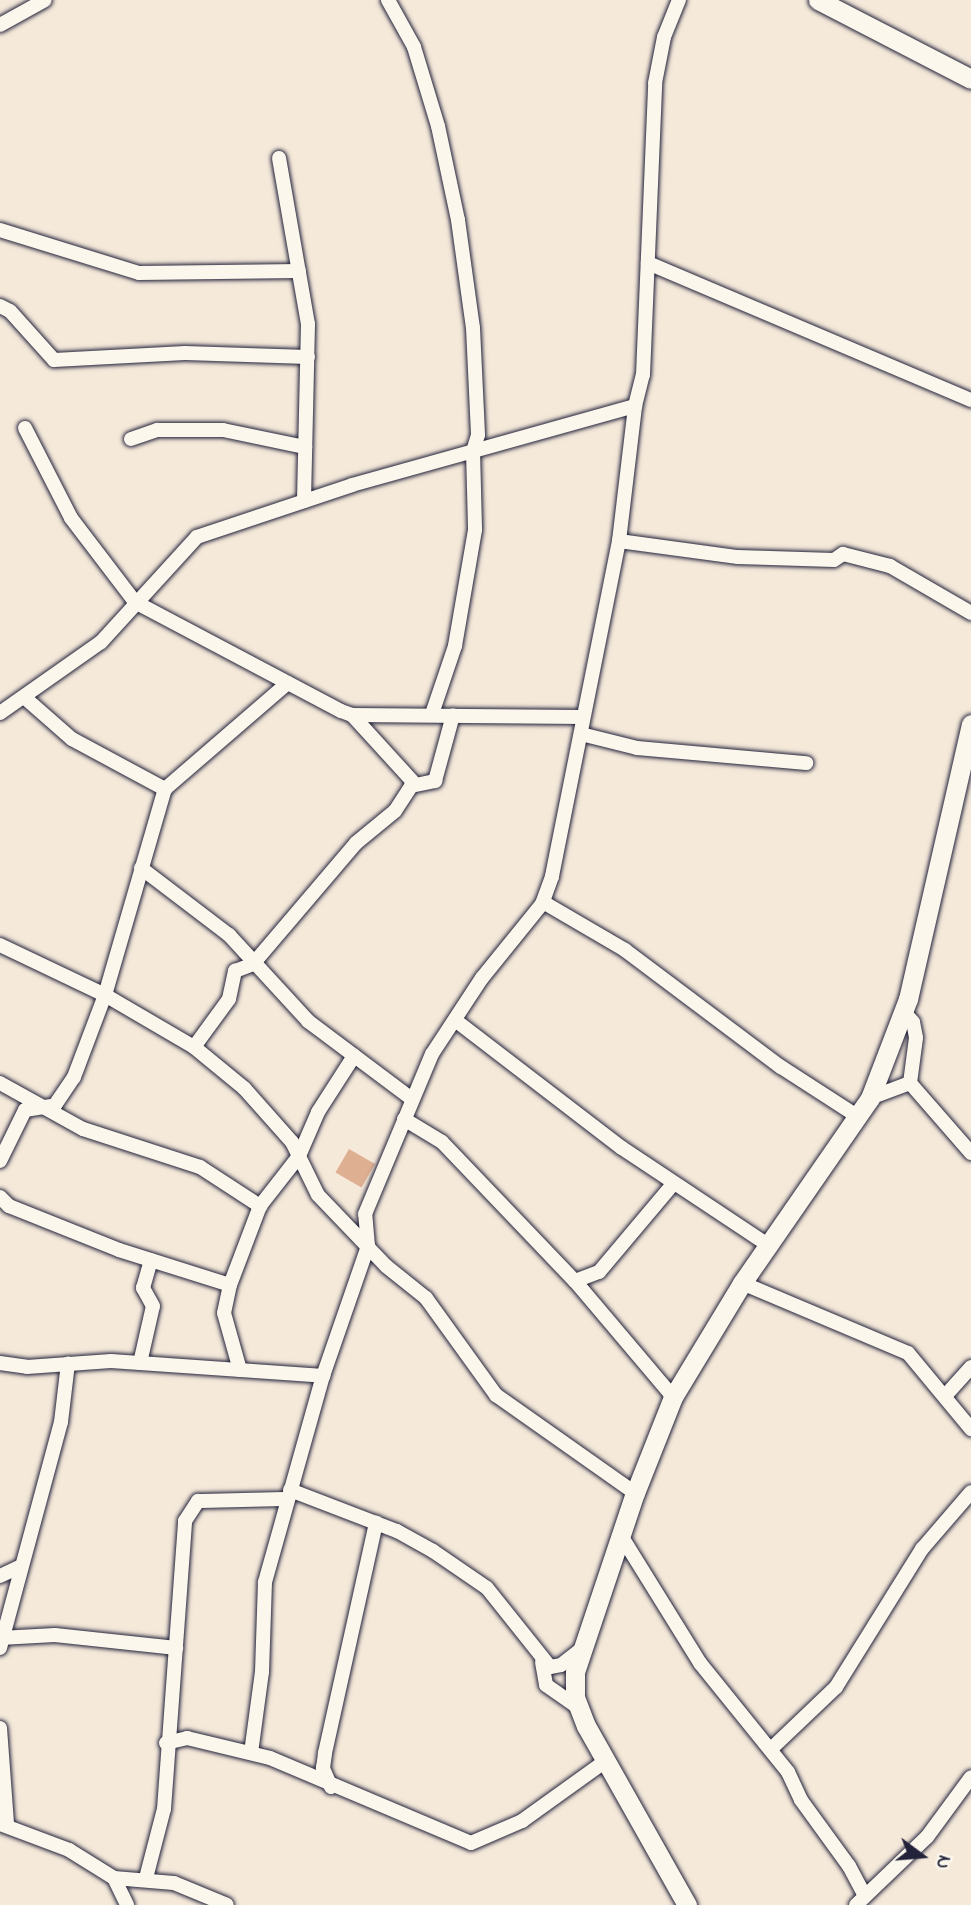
<!DOCTYPE html>
<html>
<head>
<meta charset="utf-8">
<style>
  body { margin:0 }
  #map { position:relative; width:971px; height:1905px; overflow:hidden; background:#f5e9da; font-family:"Indie Flower",sans-serif }
  div>[style] { position:absolute }
  [style*='--x'] { left:calc(var(--x)*1px); top:calc(var(--y)*1px); width:calc(var(--w)*1px); rotate:calc(var(--a)*1deg) }
  .building>* { inset:0; background:#dfaf91; transform-origin:0 0 }
  .roads { filter:drop-shadow(0 0 2px #22223b) drop-shadow(0 0 2px #22223b) }
  .street>* { height:14px; margin:-7px; padding:0 7px; transform-origin:7px; border-radius:7px; background:#fbf7ec }
  .secondary>* { height:19px; margin:-9.5px; padding:0 9.5px; transform-origin:9.5px; border-radius:9.5px; background:#fbf7ec }
  span { translate:-50% -50%; white-space:nowrap; text-align:center; line-height:1.15; -webkit-text-stroke:6px #fbf7ec; paint-order:stroke }
  .north { position:absolute; left:887px; top:1821px; width:70px; height:70px; -webkit-text-stroke:5px #fbf7ec; paint-order:stroke; rotate:106deg; font-size:19px; font-weight:700; line-height:28px; text-align:center; color:#22223b }
  .north::after { content:''; display:block; margin:auto; width:24px; height:32px; background:#22223b; clip-path:polygon(50% 0,100% 100%,50% 72%,0 100%) }
</style>
</head>
<body>
<div id="map">
  <div class="building">
    <i style="left:349px;top:1149px;width:30px;height:27px;rotate:30deg"></i>
  </div>
  <div class="roads">
    <div class="street">
      <i style="--x:388;--y:0;--w:54;--a:61"></i>
      <i style="--x:414;--y:47;--w:83;--a:73.1"></i>
      <i style="--x:438;--y:126;--w:96;--a:78"></i>
      <i style="--x:458;--y:220;--w:109;--a:82.1"></i>
      <i style="--x:473;--y:328;--w:107;--a:87.3"></i>
      <i style="--x:478;--y:435;--w:17;--a:107"></i>
      <i style="--x:473;--y:451;--w:79;--a:88.5"></i>
      <i style="--x:475;--y:530;--w:118;--a:99.8"></i>
      <i style="--x:455;--y:646;--w:72;--a:108.7"></i>
      <i style="--x:0;--y:25;--w:51;--a:-29.1"></i>
      <i style="--x:279;--y:158;--w:169;--a:80.1"></i>
      <i style="--x:308;--y:324;--w:177;--a:91.3"></i>
      <i style="--x:0;--y:230;--w:145;--a:17.2"></i>
      <i style="--x:139;--y:273;--w:160;--a:-0.7"></i>
      <i style="--x:648;--y:263;--w:351;--a:23"></i>
      <i style="--x:0;--y:306;--w:11;--a:27"></i>
      <i style="--x:10;--y:311;--w:66;--a:48.1"></i>
      <i style="--x:54;--y:360;--w:131;--a:-3.1"></i>
      <i style="--x:185;--y:353;--w:123;--a:1.9"></i>
      <i style="--x:25;--y:428;--w:101;--a:62.9"></i>
      <i style="--x:71;--y:518;--w:106;--a:52.7"></i>
      <i style="--x:135;--y:602;--w:233;--a:27.9"></i>
      <i style="--x:341;--y:711;--w:12;--a:20"></i>
      <i style="--x:352;--y:715;--w:231;--a:0.5"></i>
      <i style="--x:131;--y:439;--w:28;--a:-19"></i>
      <i style="--x:157;--y:430;--w:66;--a:0"></i>
      <i style="--x:223;--y:430;--w:84;--a:11.7"></i>
      <i style="--x:619;--y:541;--w:120;--a:7.7"></i>
      <i style="--x:738;--y:557;--w:96;--a:1.8"></i>
      <i style="--x:834;--y:560;--w:11;--a:-34"></i>
      <i style="--x:843;--y:554;--w:49;--a:14.3"></i>
      <i style="--x:890;--y:566;--w:94;--a:30.1"></i>
      <i style="--x:24;--y:697;--w:64;--a:41.2"></i>
      <i style="--x:72;--y:739;--w:106;--a:28.3"></i>
      <i style="--x:0;--y:713;--w:123;--a:-35.1"></i>
      <i style="--x:101;--y:642;--w:142;--a:-47.6"></i>
      <i style="--x:197;--y:537;--w:163;--a:-18.5"></i>
      <i style="--x:352;--y:485;--w:294;--a:-15.6"></i>
      <i style="--x:352;--y:715;--w:93;--a:47.6"></i>
      <i style="--x:581;--y:734;--w:58;--a:14"></i>
      <i style="--x:637;--y:748;--w:170;--a:5.1"></i>
      <i style="--x:141;--y:868;--w:111;--a:37.3"></i>
      <i style="--x:229;--y:935;--w:117;--a:47.4"></i>
      <i style="--x:308;--y:1021;--w:130;--a:36.9"></i>
      <i style="--x:543;--y:902;--w:95;--a:30.3"></i>
      <i style="--x:625;--y:950;--w:195;--a:36.9"></i>
      <i style="--x:781;--y:1067;--w:90;--a:32.8"></i>
      <i style="--x:0;--y:945;--w:116;--a:25.5"></i>
      <i style="--x:105;--y:995;--w:103;--a:30.3"></i>
      <i style="--x:194;--y:1047;--w:65;--a:39.4"></i>
      <i style="--x:244;--y:1088;--w:72;--a:48.4"></i>
      <i style="--x:292;--y:1142;--w:59;--a:63.9"></i>
      <i style="--x:318;--y:1195;--w:98;--a:46.2"></i>
      <i style="--x:386;--y:1266;--w:51;--a:38.7"></i>
      <i style="--x:426;--y:1298;--w:120;--a:54.2"></i>
      <i style="--x:496;--y:1395;--w:170;--a:35.2"></i>
      <i style="--x:903;--y:1011;--w:15;--a:48"></i>
      <i style="--x:913;--y:1022;--w:16;--a:79"></i>
      <i style="--x:916;--y:1038;--w:45;--a:97.6"></i>
      <i style="--x:910;--y:1083;--w:93;--a:48.9"></i>
      <i style="--x:455;--y:1020;--w:210;--a:37.5"></i>
      <i style="--x:622;--y:1148;--w:175;--a:33.6"></i>
      <i style="--x:194;--y:1047;--w:59;--a:-53.9"></i>
      <i style="--x:229;--y:999;--w:29;--a:-78"></i>
      <i style="--x:235;--y:971;--w:19;--a:-21"></i>
      <i style="--x:253;--y:964;--w:159;--a:-49.6"></i>
      <i style="--x:356;--y:843;--w:50;--a:-39.4"></i>
      <i style="--x:395;--y:811;--w:30;--a:-57"></i>
      <i style="--x:411;--y:786;--w:25;--a:-12"></i>
      <i style="--x:435;--y:781;--w:68;--a:-74.7"></i>
      <i style="--x:0;--y:1083;--w:95;--a:29"></i>
      <i style="--x:83;--y:1129;--w:123;--a:18"></i>
      <i style="--x:200;--y:1167;--w:72;--a:33"></i>
      <i style="--x:870;--y:1098;--w:43;--a:-20.6"></i>
      <i style="--x:404;--y:1119;--w:44;--a:31.2"></i>
      <i style="--x:442;--y:1142;--w:192;--a:46.3"></i>
      <i style="--x:575;--y:1281;--w:152;--a:49.8"></i>
      <i style="--x:0;--y:1161;--w:57;--a:-63.9"></i>
      <i style="--x:25;--y:1110;--w:30;--a:-9"></i>
      <i style="--x:55;--y:1105;--w:34;--a:-56"></i>
      <i style="--x:74;--y:1077;--w:88;--a:-69.3"></i>
      <i style="--x:105;--y:995;--w:215;--a:-73.8"></i>
      <i style="--x:165;--y:789;--w:162;--a:-40.8"></i>
      <i style="--x:0;--y:1197;--w:13;--a:45"></i>
      <i style="--x:9;--y:1206;--w:118;--a:21.8"></i>
      <i style="--x:119;--y:1250;--w:116;--a:17.5"></i>
      <i style="--x:575;--y:1281;--w:26;--a:-21"></i>
      <i style="--x:599;--y:1272;--w:116;--a:-49.9"></i>
      <i style="--x:742;--y:1283;--w:180;--a:22.9"></i>
      <i style="--x:908;--y:1353;--w:99;--a:50.3"></i>
      <i style="--x:0;--y:1363;--w:27;--a:8"></i>
      <i style="--x:27;--y:1367;--w:84;--a:-4.1"></i>
      <i style="--x:111;--y:1361;--w:213;--a:4"></i>
      <i style="--x:140;--y:1363;--w:58;--a:-77.2"></i>
      <i style="--x:153;--y:1306;--w:21;--a:-119"></i>
      <i style="--x:143;--y:1288;--w:29;--a:-74"></i>
      <i style="--x:240;--y:1370;--w:59;--a:-105.7"></i>
      <i style="--x:224;--y:1313;--w:29;--a:-78"></i>
      <i style="--x:230;--y:1285;--w:85;--a:-69.2"></i>
      <i style="--x:260;--y:1206;--w:63;--a:-52"></i>
      <i style="--x:299;--y:1156;--w:48;--a:-66.6"></i>
      <i style="--x:318;--y:1112;--w:67;--a:-57.3"></i>
      <i style="--x:945;--y:1396;--w:39;--a:-48"></i>
      <i style="--x:290;--y:1490;--w:115;--a:21"></i>
      <i style="--x:397;--y:1531;--w:41;--a:29.1"></i>
      <i style="--x:433;--y:1551;--w:65;--a:34.4"></i>
      <i style="--x:487;--y:1588;--w:101;--a:51.4"></i>
      <i style="--x:550;--y:1667;--w:11;--a:-10"></i>
      <i style="--x:561;--y:1665;--w:28;--a:-38"></i>
      <i style="--x:620;--y:1534;--w:152;--a:58.2"></i>
      <i style="--x:700;--y:1663;--w:140;--a:51.1"></i>
      <i style="--x:788;--y:1772;--w:31;--a:65"></i>
      <i style="--x:801;--y:1800;--w:82;--a:54"></i>
      <i style="--x:849;--y:1866;--w:34;--a:62"></i>
      <i style="--x:0;--y:1576;--w:21;--a:-25"></i>
      <i style="--x:0;--y:1638;--w:55;--a:-3.1"></i>
      <i style="--x:55;--y:1635;--w:122;--a:6.1"></i>
      <i style="--x:0;--y:1648;--w:234;--a:-74.9"></i>
      <i style="--x:61;--y:1422;--w:59;--a:-83.2"></i>
      <i style="--x:542;--y:1662;--w:23;--a:80"></i>
      <i style="--x:546;--y:1685;--w:39;--a:35"></i>
      <i style="--x:0;--y:1728;--w:96;--a:85.8"></i>
      <i style="--x:166;--y:1743;--w:22;--a:-13"></i>
      <i style="--x:187;--y:1738;--w:85;--a:13.5"></i>
      <i style="--x:270;--y:1758;--w:218;--a:22.9"></i>
      <i style="--x:471;--y:1843;--w:56;--a:-23.3"></i>
      <i style="--x:522;--y:1821;--w:105;--a:-35.7"></i>
      <i style="--x:771;--y:1749;--w:90;--a:-43.6"></i>
      <i style="--x:836;--y:1687;--w:163;--a:-58.1"></i>
      <i style="--x:922;--y:1549;--w:75;--a:-49.3"></i>
      <i style="--x:251;--y:1753;--w:82;--a:-82.3"></i>
      <i style="--x:262;--y:1672;--w:90;--a:-88.1"></i>
      <i style="--x:265;--y:1582;--w:214;--a:-74.3"></i>
      <i style="--x:323;--y:1376;--w:138;--a:-70.9"></i>
      <i style="--x:368;--y:1246;--w:32;--a:-95"></i>
      <i style="--x:365;--y:1214;--w:173;--a:-67.3"></i>
      <i style="--x:432;--y:1054;--w:91;--a:-56.7"></i>
      <i style="--x:482;--y:978;--w:95;--a:-51"></i>
      <i style="--x:542;--y:904;--w:30;--a:-70"></i>
      <i style="--x:552;--y:876;--w:342;--a:-78.7"></i>
      <i style="--x:619;--y:541;--w:136;--a:-83.2"></i>
      <i style="--x:635;--y:406;--w:32;--a:-76"></i>
      <i style="--x:643;--y:375;--w:292;--a:-87.6"></i>
      <i style="--x:655;--y:83;--w:47;--a:-78.9"></i>
      <i style="--x:664;--y:37;--w:40;--a:-68"></i>
      <i style="--x:331;--y:1787;--w:21;--a:-113"></i>
      <i style="--x:323;--y:1768;--w:15;--a:-82"></i>
      <i style="--x:325;--y:1753;--w:236;--a:-77.5"></i>
      <i style="--x:0;--y:1824;--w:74;--a:20.6"></i>
      <i style="--x:69;--y:1850;--w:53;--a:31.9"></i>
      <i style="--x:114;--y:1878;--w:60;--a:4.8"></i>
      <i style="--x:174;--y:1883;--w:57;--a:22.5"></i>
      <i style="--x:114;--y:1878;--w:30;--a:64"></i>
      <i style="--x:146;--y:1878;--w:71;--a:-75.4"></i>
      <i style="--x:164;--y:1809;--w:289;--a:-85.8"></i>
      <i style="--x:185;--y:1521;--w:24;--a:-57"></i>
      <i style="--x:198;--y:1501;--w:89;--a:-1.3"></i>
      <i style="--x:856;--y:1905;--w:98;--a:-43.8"></i>
      <i style="--x:927;--y:1837;--w:74;--a:-53.7"></i>
    </div>
    <div class="secondary">
      <i style="--x:818;--y:0;--w:172;--a:27.3"></i>
      <i style="--x:687;--y:1905;--w:206;--a:-119.4"></i>
      <i style="--x:586;--y:1726;--w:30;--a:-111"></i>
      <i style="--x:575;--y:1698;--w:26;--a:-90"></i>
      <i style="--x:575;--y:1672;--w:189;--a:-71.5"></i>
      <i style="--x:635;--y:1493;--w:103;--a:-68.4"></i>
      <i style="--x:673;--y:1397;--w:133;--a:-58.8"></i>
      <i style="--x:742;--y:1283;--w:225;--a:-55.3"></i>
      <i style="--x:870;--y:1098;--w:106;--a:-69"></i>
      <i style="--x:908;--y:999;--w:282;--a:-77.1"></i>
    </div>
  </div>
  <div class="north">N</div>
</div>
</body>
</html>
